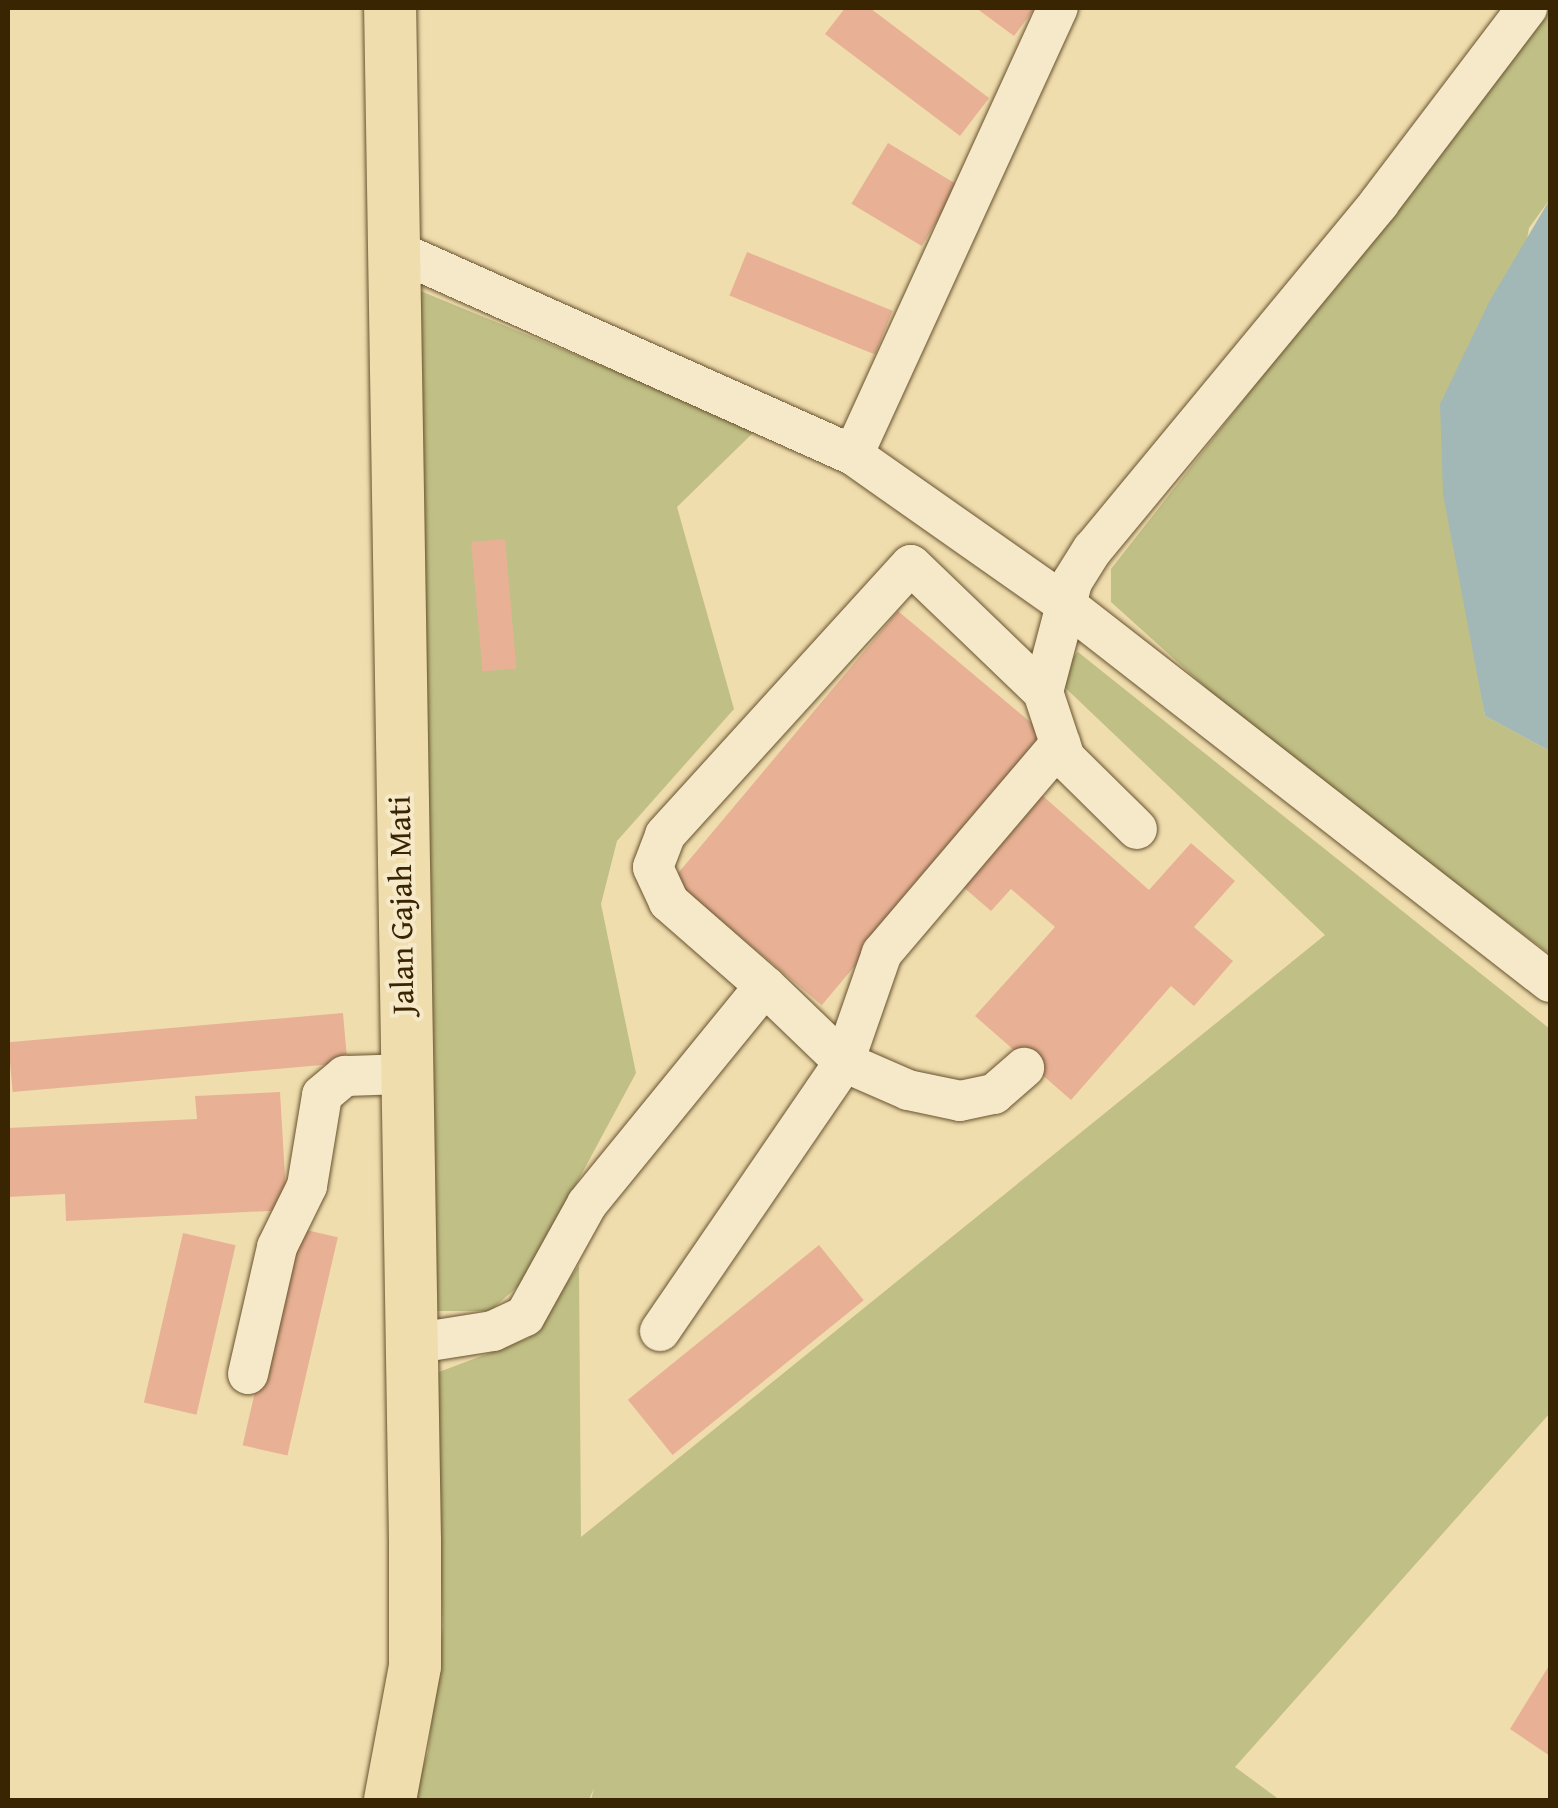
<!DOCTYPE html>
<html>
<head>
<meta charset="utf-8">
<style>
  body { margin:0 }
  #map { position:relative; width:1558px; height:1808px; overflow:hidden; background:#f0ddae; font-family:"Gentium Book Plus",serif }
  div>[style] { position:absolute }
  [style*='--x'] { left:calc(var(--x)*1px); top:calc(var(--y)*1px); width:calc(var(--w)*1px); rotate:calc(var(--a)*1deg) }
  .green>* { inset:0; background:#c0bf86 }
  .water>* { inset:0; background:#a1b8b7 }
  .building>* { inset:0; background:#e8b195; transform-origin:0 0 }
  .roads { filter:drop-shadow(0 0 2px #68532e) drop-shadow(0 0 2px #68532e) }
  .minor>* { height:40px; margin:-20px; padding:0 20px; transform-origin:20px; border-radius:20px; background:#f5e9ca }
  .major>* { height:52px; margin:-26px; padding:0 26px; transform-origin:26px; border-radius:26px; background:#f0ddae }
  span { translate:-50% -50%; white-space:nowrap; text-align:center; line-height:1.15; -webkit-text-stroke:8px #f5e9ca; paint-order:stroke }
  .street-label { font-size:32px; color:#3a2503 }
  .frame { position:absolute; inset:0; border:10px solid #3a2503; pointer-events:none }
</style>
</head>
<body>
<div id="map">
  <div class="green">
    <i style="clip-path:polygon(1550px 8px,1550px 199px,1529px 228px,1465px 598px,1485px 716px,1550px 751px,1550px 954px,1275px 750px,1111px 602px,1111px 569px)"></i>
    <i style="clip-path:polygon(401px 283px,757px 429px,677px 507px,734px 709px,617px 841px,601px 904px,636px 1073px,524px 1281px,490px 1311px,426px 1311px)"></i>
    <i style="clip-path:polygon(1078px 652px,1550px 1029px,1550px 1413px,1235px 1767px,1280px 1800px,591px 1800px,594px 1788px,589px 1800px,412px 1800px,428px 1752px,443px 1626px,431px 1375px,529px 1338px,579px 1265px,581px 1537px,1325px 935px,1055px 678px)"></i>
  </div>
  <div class="water">
    <i style="clip-path:polygon(1550px 199px,1550px 751px,1485px 716px,1443px 494px,1440px 404px,1489px 302px)"></i>
  </div>
  <div class="building">
    <i style="clip-path:polygon(845px 8px,870px 8px,989px 98px,960px 136px,825px 34px)"></i>
    <i style="clip-path:polygon(976px 8px,1035px 8px,1014px 36px)"></i>
    <i style="left:888px;top:143px;width:82px;height:71px;rotate:31deg"></i>
    <i style="left:747px;top:252px;width:157px;height:47px;rotate:22deg"></i>
    <i style="left:505px;top:539px;width:130px;height:34px;rotate:85deg"></i>
    <i style="left:898px;top:611px;width:195px;height:351px;rotate:40deg"></i>
    <i style="clip-path:polygon(1034px 788px,1149px 890px,1191px 843px,1235px 881px,1194px 927px,1233px 961px,1194px 1006px,1171px 986px,1071px 1100px,975px 1016px,1055px 927px,1011px 889px,991px 911px,954px 879px)"></i>
    <i style="left:343px;top:1013px;width:50px;height:336px;rotate:85deg"></i>
    <i style="clip-path:polygon(280px 1092px,287px 1210px,66px 1221px,65px 1194px,8px 1197px,8px 1128px,197px 1119px,195px 1096px)"></i>
    <i style="left:293px;top:1227px;width:46px;height:224px;rotate:13deg"></i>
    <i style="left:183px;top:1233px;width:54px;height:174px;rotate:13deg"></i>
    <i style="left:819px;top:1245px;width:71px;height:246px;rotate:51deg"></i>
    <i style="clip-path:polygon(1550px 1664px,1550px 1756px,1510px 1729px)"></i>
  </div>
  <div class="roads">
    <div class="minor">
      <i style="--x:390;--y:248;--w:507;--a:24.09"></i>
      <i style="--x:853;--y:455;--w:259;--a:35.1"></i>
      <i style="--x:1065;--y:604;--w:615;--a:37.93"></i>
      <i style="--x:853;--y:455;--w:492;--a:-65.4"></i>
      <i style="--x:1043;--y:692;--w:114;--a:-75.2"></i>
      <i style="--x:1072;--y:582;--w:39;--a:-58"></i>
      <i style="--x:1093;--y:549;--w:449;--a:-50.4"></i>
      <i style="--x:1379;--y:203;--w:245;--a:-52.8"></i>
      <i style="--x:765;--y:986;--w:110;--a:43.9"></i>
      <i style="--x:844;--y:1062;--w:70;--a:23.6"></i>
      <i style="--x:908;--y:1090;--w:53;--a:11.9"></i>
      <i style="--x:960;--y:1101;--w:35;--a:-12"></i>
      <i style="--x:994;--y:1094;--w:40;--a:-41"></i>
      <i style="--x:660;--y:1331;--w:326;--a:-55.6"></i>
      <i style="--x:844;--y:1062;--w:115;--a:-70.8"></i>
      <i style="--x:882;--y:953;--w:275;--a:-49.6"></i>
      <i style="--x:411;--y:1344;--w:83;--a:-9"></i>
      <i style="--x:493;--y:1331;--w:35;--a:-25"></i>
      <i style="--x:525;--y:1316;--w:128;--a:-61"></i>
      <i style="--x:587;--y:1204;--w:281;--a:-50.8"></i>
      <i style="--x:765;--y:986;--w:128;--a:-138.8"></i>
      <i style="--x:669;--y:902;--w:38;--a:-115"></i>
      <i style="--x:653;--y:867;--w:34;--a:-69"></i>
      <i style="--x:665;--y:835;--w:365;--a:-47.7"></i>
      <i style="--x:911;--y:565;--w:183;--a:43.9"></i>
      <i style="--x:1043;--y:692;--w:70;--a:71.6"></i>
      <i style="--x:1065;--y:758;--w:101;--a:44.6"></i>
      <i style="--x:248;--y:1374;--w:130;--a:-77.1"></i>
      <i style="--x:277;--y:1247;--w:68;--a:-63.8"></i>
      <i style="--x:307;--y:1186;--w:92;--a:-80.6"></i>
      <i style="--x:322;--y:1095;--w:30;--a:-40"></i>
      <i style="--x:345;--y:1076;--w:59;--a:-1.9"></i>
    </div>
    <div class="major">
      <i style="--x:390;--y:1800;--w:136;--a:-79.4"></i>
      <i style="--x:415;--y:1666;--w:125;--a:-90"></i>
      <i style="--x:415;--y:1541;--w:1533;--a:-90.93"></i>
    </div>
  </div>
  <div class="street-label">
    <span style="left:401px;top:905px;rotate:-91deg">Jalan Gajah Mati</span>
  </div>
  <div class="frame"></div>
</div>
</body>
</html>
